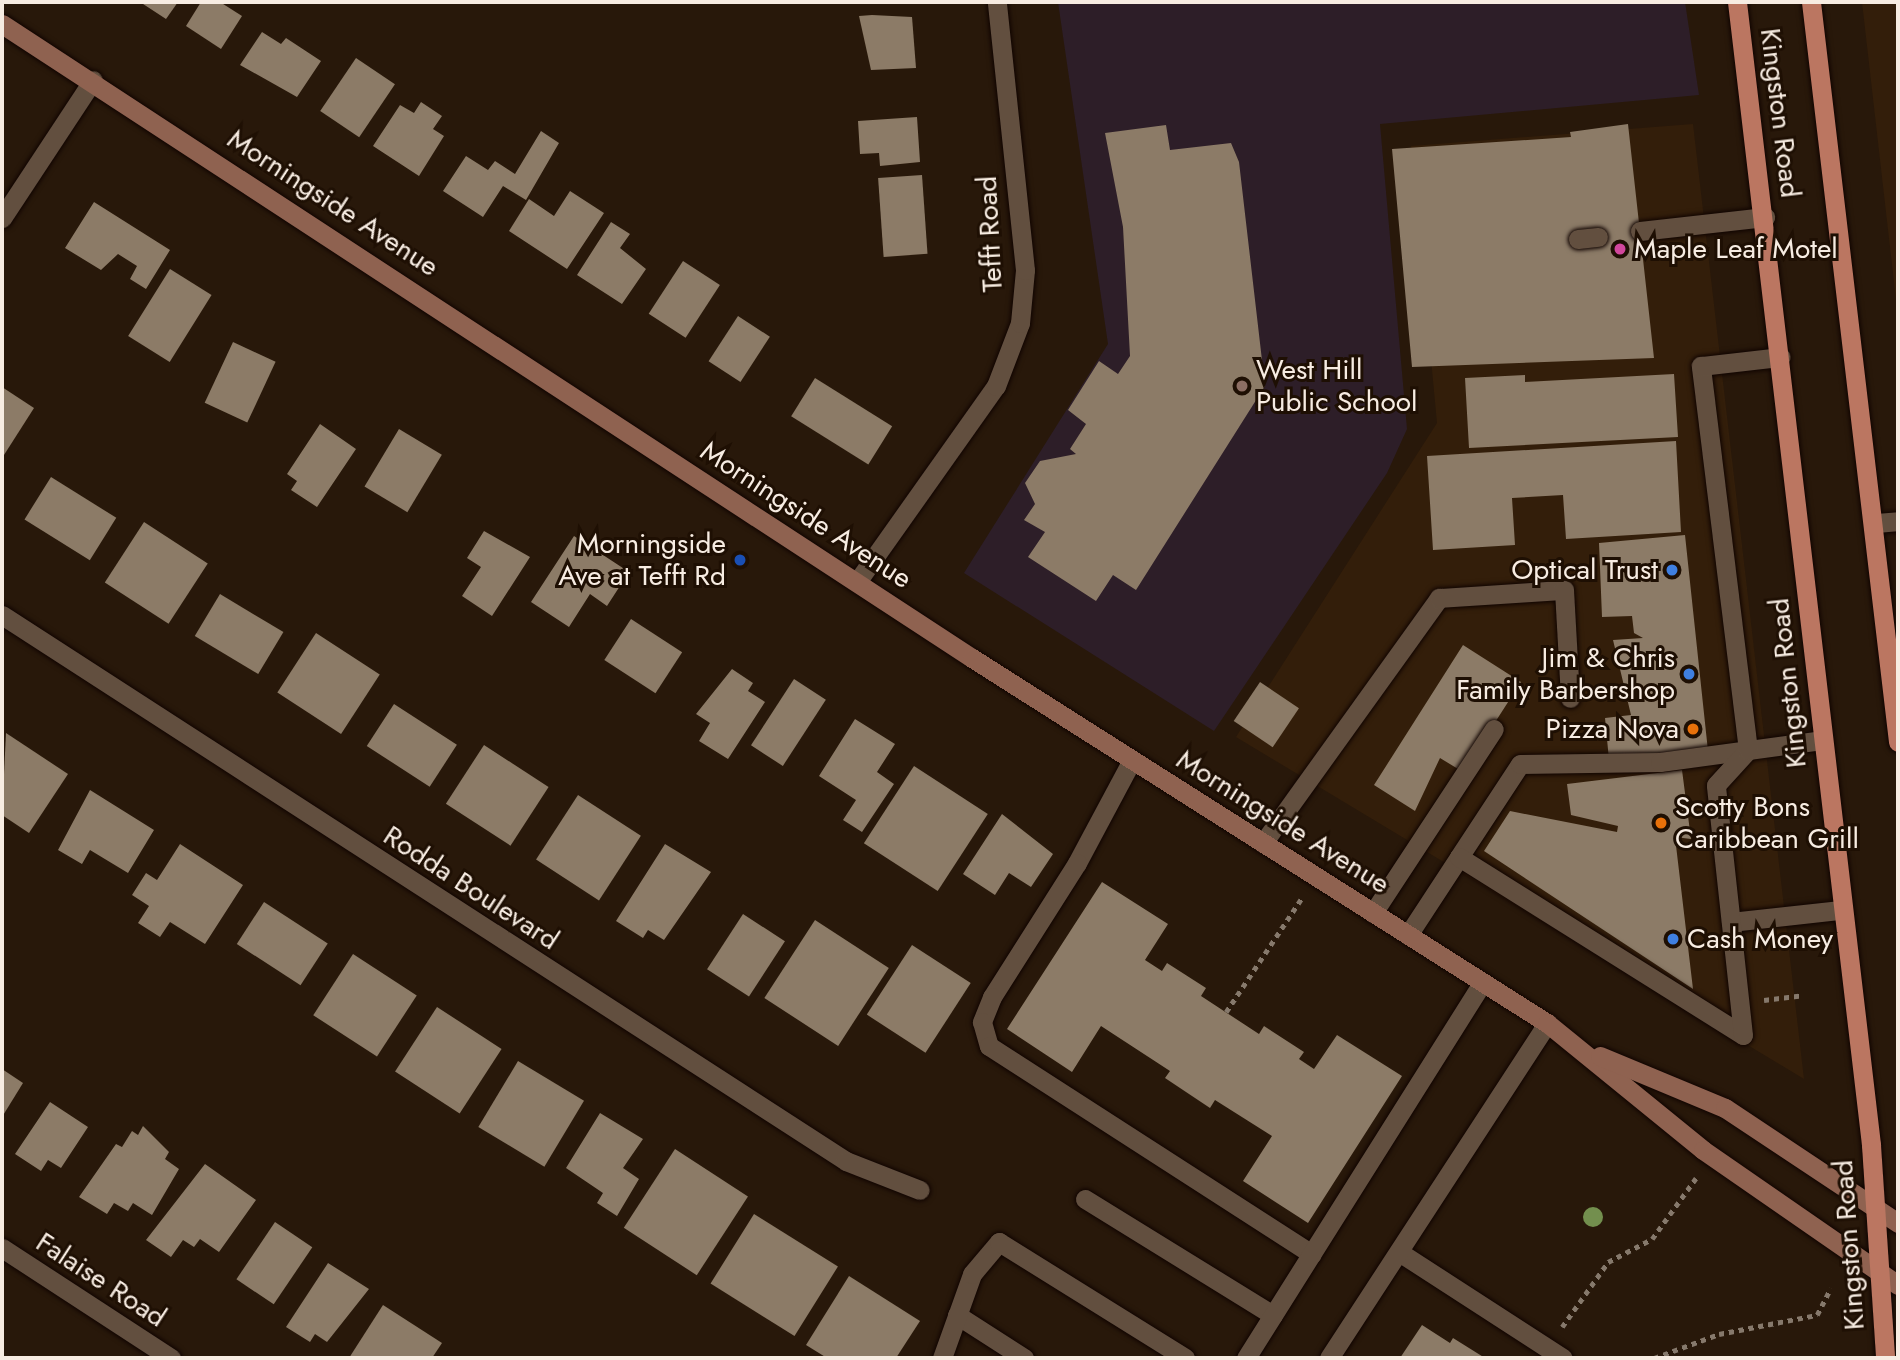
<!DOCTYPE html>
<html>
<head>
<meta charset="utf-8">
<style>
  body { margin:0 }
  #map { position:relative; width:1900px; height:1360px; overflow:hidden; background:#28180a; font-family:Jost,sans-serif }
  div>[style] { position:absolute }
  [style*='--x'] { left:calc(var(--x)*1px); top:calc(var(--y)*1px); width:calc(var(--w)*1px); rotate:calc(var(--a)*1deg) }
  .built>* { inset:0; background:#331e0a }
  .education>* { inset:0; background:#2d1e28 }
  .building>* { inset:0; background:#8c7b67; transform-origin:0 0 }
  .path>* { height:4.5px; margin-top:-2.25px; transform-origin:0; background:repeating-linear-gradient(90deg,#86796c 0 5px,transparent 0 10px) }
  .roads { filter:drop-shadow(0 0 2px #100400) drop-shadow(0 0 2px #100400) }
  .service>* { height:19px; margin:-9.5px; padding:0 9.5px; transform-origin:9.5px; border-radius:9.5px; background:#624f3f }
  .minor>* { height:19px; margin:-9.5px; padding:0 9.5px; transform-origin:9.5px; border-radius:9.5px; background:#624f3f }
  .secondary>* { height:19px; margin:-9.5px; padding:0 9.5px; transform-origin:9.5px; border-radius:9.5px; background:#8f6250 }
  .primary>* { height:19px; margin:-9.5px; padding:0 9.5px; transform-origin:9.5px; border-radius:9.5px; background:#bb7661 }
  .trees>* { width:20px; height:20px; margin:-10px; border-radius:50%; background:#738f4e }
  .dots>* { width:19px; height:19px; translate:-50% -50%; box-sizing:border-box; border:4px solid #1e0f03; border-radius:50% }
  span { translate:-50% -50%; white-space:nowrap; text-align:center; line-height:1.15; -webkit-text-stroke:6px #1e0f03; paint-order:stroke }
  .street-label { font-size:28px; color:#f7ece2 }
  .poi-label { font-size:28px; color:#f7ece2 }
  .left { translate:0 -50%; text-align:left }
  .right { translate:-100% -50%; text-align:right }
  .frame { position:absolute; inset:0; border:4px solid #f7ece2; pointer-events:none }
</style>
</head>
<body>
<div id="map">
  <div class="built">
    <i style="clip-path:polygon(1862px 2px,1898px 2px,1898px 317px)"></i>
    <i style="clip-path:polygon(1693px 124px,1804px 1079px,1236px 737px,1437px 423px,1411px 146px)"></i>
  </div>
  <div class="education">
    <i style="clip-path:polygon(1058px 2px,1685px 2px,1699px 95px,1380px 124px,1407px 429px,1387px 473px,1214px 731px,964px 573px,1108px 344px)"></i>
  </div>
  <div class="building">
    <i style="clip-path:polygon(140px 2px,178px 2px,166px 19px)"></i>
    <i style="clip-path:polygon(201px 2px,220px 2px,242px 16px,221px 49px,186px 26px)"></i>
    <i style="clip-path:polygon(872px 15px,912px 17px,916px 68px,871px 70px,859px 16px)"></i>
    <i style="clip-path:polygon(262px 32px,281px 44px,286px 38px,321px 61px,297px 97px,240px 65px)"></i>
    <i style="left:356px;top:58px;width:47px;height:64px;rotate:34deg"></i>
    <i style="clip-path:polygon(421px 102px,442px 116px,433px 129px,444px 136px,419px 176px,373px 146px,400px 105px,414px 113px)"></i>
    <i style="clip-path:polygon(917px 117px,920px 162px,880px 166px,879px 153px,860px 154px,858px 121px)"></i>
    <i style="clip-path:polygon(1628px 124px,1654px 358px,1412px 367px,1392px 149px,1571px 137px,1570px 132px)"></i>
    <i style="clip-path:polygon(1166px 125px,1170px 150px,1231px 143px,1239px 162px,1265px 386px,1136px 590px,1113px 575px,1096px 601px,1028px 557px,1045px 532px,1024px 520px,1035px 504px,1025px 483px,1040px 461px,1076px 454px,1070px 449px,1086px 424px,1068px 410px,1099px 361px,1118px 374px,1130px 356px,1123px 227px,1105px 133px)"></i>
    <i style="clip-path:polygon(541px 131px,559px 143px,526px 200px,503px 186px,483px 217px,443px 191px,466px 156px,488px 170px,495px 161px,515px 174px)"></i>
    <i style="left:922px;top:175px;width:79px;height:44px;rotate:86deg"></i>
    <i style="clip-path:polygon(570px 191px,604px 213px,567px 269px,509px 231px,529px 199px,554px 216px)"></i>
    <i style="clip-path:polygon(94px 202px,170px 250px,146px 289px,130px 279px,137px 266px,118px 254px,101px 270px,65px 248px)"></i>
    <i style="clip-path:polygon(611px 222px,630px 234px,620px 248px,646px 269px,622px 304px,577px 275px)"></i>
    <i style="left:683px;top:261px;width:44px;height:63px;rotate:33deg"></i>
    <i style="left:170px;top:269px;width:49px;height:79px;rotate:32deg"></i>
    <i style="left:738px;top:316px;width:38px;height:54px;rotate:33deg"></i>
    <i style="left:233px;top:342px;width:47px;height:67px;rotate:25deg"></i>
    <i style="clip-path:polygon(1674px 374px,1678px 437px,1469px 448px,1465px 378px,1525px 375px,1525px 382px)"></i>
    <i style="left:815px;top:378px;width:91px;height:45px;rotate:32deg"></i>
    <i style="clip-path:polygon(2px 387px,34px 408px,4px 455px,2px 453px)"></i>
    <i style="clip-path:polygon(320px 424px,356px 449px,317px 507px,291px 490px,297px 481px,287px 474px)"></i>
    <i style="left:399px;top:429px;width:50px;height:67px;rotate:31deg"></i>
    <i style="clip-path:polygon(1676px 441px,1681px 532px,1566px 539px,1563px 495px,1512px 498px,1515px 545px,1433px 550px,1427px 456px)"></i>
    <i style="left:51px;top:477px;width:77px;height:50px;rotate:32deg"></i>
    <i style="left:144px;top:522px;width:76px;height:72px;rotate:33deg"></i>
    <i style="clip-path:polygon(484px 531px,530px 557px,492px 616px,462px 596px,481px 567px,467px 558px)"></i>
    <i style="clip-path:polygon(1685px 535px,1708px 751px,1609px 760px,1605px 718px,1631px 715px,1613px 640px,1643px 638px,1634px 633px,1632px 616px,1602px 617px,1599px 543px)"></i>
    <i style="clip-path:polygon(574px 536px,629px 572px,607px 606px,590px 594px,569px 627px,531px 602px)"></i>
    <i style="left:220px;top:594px;width:74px;height:49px;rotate:31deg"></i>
    <i style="left:631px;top:619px;width:61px;height:49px;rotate:33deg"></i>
    <i style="left:316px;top:633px;width:76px;height:71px;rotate:33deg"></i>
    <i style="clip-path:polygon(1463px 645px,1521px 682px,1463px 772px,1440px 758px,1415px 811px,1374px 785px)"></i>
    <i style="clip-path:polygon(732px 669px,753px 683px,748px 691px,765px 702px,728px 759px,699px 741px,710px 723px,696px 714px)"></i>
    <i style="left:794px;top:679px;width:38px;height:79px;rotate:33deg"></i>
    <i style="left:1260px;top:682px;width:47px;height:47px;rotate:34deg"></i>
    <i style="left:394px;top:704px;width:75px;height:50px;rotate:33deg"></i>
    <i style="clip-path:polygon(855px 719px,895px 744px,877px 772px,894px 784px,862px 832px,843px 820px,856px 800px,819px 776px)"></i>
    <i style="clip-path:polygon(6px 733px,68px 774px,29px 833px,2px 815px)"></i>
    <i style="left:484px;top:745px;width:77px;height:70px;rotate:33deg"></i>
    <i style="left:914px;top:766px;width:88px;height:92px;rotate:33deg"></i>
    <i style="clip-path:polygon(1682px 770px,1691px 839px,1675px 837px,1693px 989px,1484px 851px,1510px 811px,1617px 832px,1618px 826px,1571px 815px,1567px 784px)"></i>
    <i style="clip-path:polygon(90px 790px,154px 830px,128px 873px,90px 850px,82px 864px,58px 850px)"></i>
    <i style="left:578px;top:795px;width:75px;height:77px;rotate:33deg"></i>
    <i style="clip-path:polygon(1002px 814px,1053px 854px,1031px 887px,1009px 873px,995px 895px,963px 874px)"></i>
    <i style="clip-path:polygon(180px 844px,243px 885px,205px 944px,170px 922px,160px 937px,138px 923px,149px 906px,132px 895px,146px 873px,157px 880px)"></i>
    <i style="clip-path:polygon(665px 844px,711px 872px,664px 940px,648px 930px,643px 938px,616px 921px)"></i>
    <i style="clip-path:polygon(1102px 882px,1168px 924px,1145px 960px,1162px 971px,1167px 963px,1206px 988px,1201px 996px,1259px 1034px,1264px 1026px,1304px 1052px,1299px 1059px,1314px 1069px,1337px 1035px,1402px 1076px,1308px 1223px,1243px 1181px,1272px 1136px,1215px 1100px,1210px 1108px,1165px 1078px,1170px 1071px,1101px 1026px,1072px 1072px,1007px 1029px)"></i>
    <i style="left:264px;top:902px;width:76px;height:50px;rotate:33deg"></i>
    <i style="left:743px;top:914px;width:50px;height:66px;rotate:33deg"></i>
    <i style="left:815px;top:920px;width:88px;height:93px;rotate:33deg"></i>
    <i style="left:912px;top:945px;width:70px;height:83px;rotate:33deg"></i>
    <i style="left:353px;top:954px;width:76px;height:73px;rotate:33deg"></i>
    <i style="left:437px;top:1007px;width:77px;height:77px;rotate:33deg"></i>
    <i style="left:518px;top:1061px;width:77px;height:77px;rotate:31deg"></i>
    <i style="clip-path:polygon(2px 1069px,23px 1083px,2px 1117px)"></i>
    <i style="clip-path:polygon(50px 1102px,88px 1127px,61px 1168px,48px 1160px,41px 1171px,15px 1154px)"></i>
    <i style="clip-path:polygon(600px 1113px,643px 1139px,623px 1168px,639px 1179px,617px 1216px,597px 1203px,603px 1193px,566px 1168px)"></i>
    <i style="clip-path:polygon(143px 1126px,169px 1152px,165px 1159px,179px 1169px,152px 1215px,133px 1203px,128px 1211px,114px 1203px,107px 1214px,79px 1197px,116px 1144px,122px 1147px,132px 1131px,138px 1135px)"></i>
    <i style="left:675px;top:1149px;width:87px;height:94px;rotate:33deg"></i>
    <i style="clip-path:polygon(205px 1164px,256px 1200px,219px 1252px,200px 1239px,194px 1247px,183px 1240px,171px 1257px,146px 1240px)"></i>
    <i style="left:754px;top:1214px;width:99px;height:82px;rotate:32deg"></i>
    <i style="left:275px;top:1222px;width:45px;height:69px;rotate:34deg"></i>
    <i style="clip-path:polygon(328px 1263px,369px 1289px,327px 1342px,315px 1334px,310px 1342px,286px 1327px)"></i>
    <i style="clip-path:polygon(849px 1276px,920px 1321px,896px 1358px,827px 1358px,806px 1345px)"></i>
    <i style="clip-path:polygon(383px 1305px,442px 1343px,432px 1358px,349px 1358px)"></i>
    <i style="clip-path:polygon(1422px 1325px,1450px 1343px,1453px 1338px,1485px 1358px,1400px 1358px)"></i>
  </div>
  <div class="path">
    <i style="--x:1764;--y:1000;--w:39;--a:-7"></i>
    <i style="--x:1226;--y:1012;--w:136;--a:-56.4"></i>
    <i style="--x:1562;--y:1327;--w:80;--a:-54.7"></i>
    <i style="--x:1608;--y:1262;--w:50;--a:-27.6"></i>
    <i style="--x:1652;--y:1239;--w:75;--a:-54.2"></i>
    <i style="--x:1654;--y:1358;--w:69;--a:-20.3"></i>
    <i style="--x:1719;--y:1334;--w:100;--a:-11"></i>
    <i style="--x:1817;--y:1315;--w:30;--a:-63"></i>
  </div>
  <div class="roads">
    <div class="service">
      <i style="--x:1640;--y:231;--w:126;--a:-6.4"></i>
      <i style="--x:1578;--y:239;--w:20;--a:-6"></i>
      <i style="--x:1877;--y:523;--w:21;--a:-5"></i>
      <i style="--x:1132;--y:760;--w:117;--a:118.1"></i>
      <i style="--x:1077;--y:863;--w:159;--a:122.4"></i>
      <i style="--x:992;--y:997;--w:27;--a:112"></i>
      <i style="--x:982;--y:1022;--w:25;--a:74"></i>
      <i style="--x:989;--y:1046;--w:384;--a:32.8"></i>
      <i style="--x:1263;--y:843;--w:302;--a:-54.3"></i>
      <i style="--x:1439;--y:598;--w:125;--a:-3.7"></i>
      <i style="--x:1564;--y:590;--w:108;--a:86.8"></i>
      <i style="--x:1459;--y:857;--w:111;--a:-56.7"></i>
      <i style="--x:1520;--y:764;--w:140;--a:-0.8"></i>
      <i style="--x:1660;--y:762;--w:163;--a:-7.7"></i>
      <i style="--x:1373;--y:913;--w:220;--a:-56.7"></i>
      <i style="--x:1731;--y:922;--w:110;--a:-6.3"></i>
      <i style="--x:1408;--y:935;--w:93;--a:-56.8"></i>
      <i style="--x:1459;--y:857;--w:335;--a:32.1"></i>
      <i style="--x:1743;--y:1035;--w:251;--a:-96.2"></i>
      <i style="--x:1716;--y:785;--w:47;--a:-47.6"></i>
      <i style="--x:1748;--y:750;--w:387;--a:-97"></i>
      <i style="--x:1701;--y:366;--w:80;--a:-6.5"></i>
      <i style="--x:1085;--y:1199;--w:221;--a:31.7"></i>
      <i style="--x:1399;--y:1252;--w:195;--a:32.9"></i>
      <i style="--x:957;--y:1315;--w:80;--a:32.7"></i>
      <i style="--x:942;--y:1358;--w:89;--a:-70.3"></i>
      <i style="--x:972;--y:1274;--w:42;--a:-49.8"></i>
      <i style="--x:999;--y:1242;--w:219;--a:31.9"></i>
      <i style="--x:1246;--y:1358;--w:444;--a:-57.8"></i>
      <i style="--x:1329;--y:1358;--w:400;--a:-56.9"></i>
    </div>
    <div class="minor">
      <i style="--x:2;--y:218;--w:165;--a:-56.6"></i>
      <i style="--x:857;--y:582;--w:240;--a:-54.7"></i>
      <i style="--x:996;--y:386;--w:67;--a:-69.1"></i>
      <i style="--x:1020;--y:323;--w:53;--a:-84.6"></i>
      <i style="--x:1025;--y:270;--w:269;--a:-96"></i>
      <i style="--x:2;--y:615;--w:1005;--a:32.9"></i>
      <i style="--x:846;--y:1161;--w:79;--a:21.4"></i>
      <i style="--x:2;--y:1248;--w:202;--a:33.1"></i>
    </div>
    <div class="secondary">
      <i style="--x:2;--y:24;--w:1159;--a:33.17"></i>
      <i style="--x:972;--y:658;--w:681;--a:32.41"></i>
      <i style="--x:1547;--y:1023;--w:201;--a:39.1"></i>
      <i style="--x:1703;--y:1150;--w:237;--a:34.7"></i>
      <i style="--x:1600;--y:1056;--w:135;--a:22.6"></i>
      <i style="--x:1725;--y:1108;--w:208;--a:33.6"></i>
    </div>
    <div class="primary">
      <i style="--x:1737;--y:2;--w:1151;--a:83.31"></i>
      <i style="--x:1871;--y:1145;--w:213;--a:86.2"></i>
      <i style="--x:1811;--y:2;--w:745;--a:83.29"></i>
    </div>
  </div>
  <div class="trees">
    <i style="left:1593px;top:1217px"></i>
  </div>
  <div class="dots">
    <i style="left:1620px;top:249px;background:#d1479c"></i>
    <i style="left:1242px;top:386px;background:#8d6e63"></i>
    <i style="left:740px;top:560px;background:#1a4fb4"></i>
    <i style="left:1672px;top:570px;background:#3f7fe0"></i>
    <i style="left:1689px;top:674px;background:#3f7fe0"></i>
    <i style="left:1693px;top:729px;background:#e8710a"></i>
    <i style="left:1661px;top:823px;background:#e8710a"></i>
    <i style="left:1673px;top:939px;background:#3f7fe0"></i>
  </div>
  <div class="street-label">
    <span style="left:1780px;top:113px;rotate:83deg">Kingston Road</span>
    <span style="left:333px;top:203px;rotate:33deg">Morningside Avenue</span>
    <span style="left:990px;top:234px;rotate:-93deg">Tefft Road</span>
    <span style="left:806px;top:515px;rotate:33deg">Morningside Avenue</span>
    <span style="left:1788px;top:683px;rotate:-96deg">Kingston Road</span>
    <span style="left:1283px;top:822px;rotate:32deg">Morningside Avenue</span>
    <span style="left:471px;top:888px;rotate:33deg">Rodda Boulevard</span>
    <span style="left:1849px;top:1245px;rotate:-94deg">Kingston Road</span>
    <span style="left:101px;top:1280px;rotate:33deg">Falaise Road</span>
  </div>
  <div class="poi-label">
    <span class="left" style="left:1634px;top:249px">Maple Leaf Motel</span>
    <span class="left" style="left:1256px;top:386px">West Hill<br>Public School</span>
    <span class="right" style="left:726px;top:560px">Morningside<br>Ave at Tefft Rd</span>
    <span class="right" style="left:1658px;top:570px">Optical Trust</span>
    <span class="right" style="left:1675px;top:674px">Jim &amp; Chris<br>Family Barbershop</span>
    <span class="right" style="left:1679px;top:729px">Pizza Nova</span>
    <span class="left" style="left:1675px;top:823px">Scotty Bons<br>Caribbean Grill</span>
    <span class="left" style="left:1687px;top:939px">Cash Money</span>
  </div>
  <div class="frame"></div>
</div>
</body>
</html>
